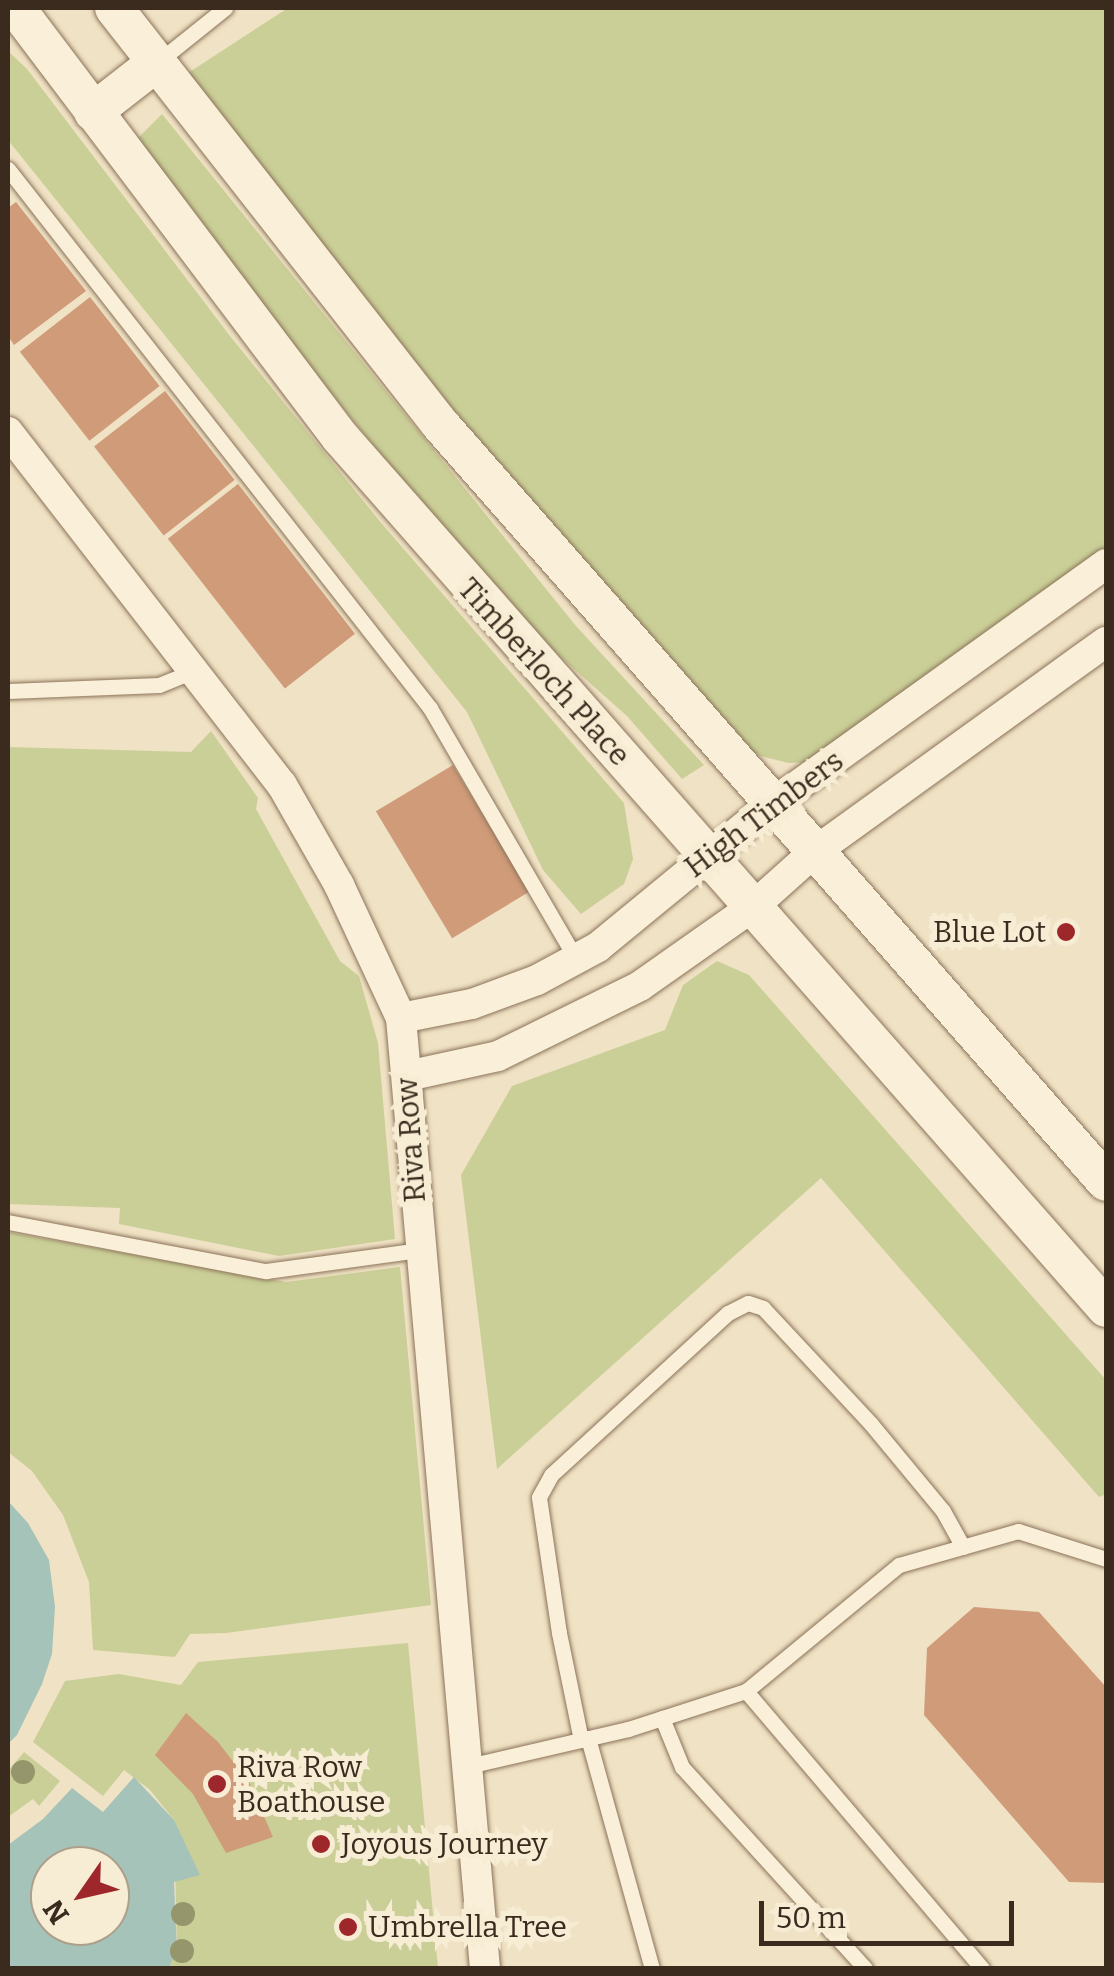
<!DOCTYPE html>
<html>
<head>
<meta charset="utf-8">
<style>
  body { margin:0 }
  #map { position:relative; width:1114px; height:1976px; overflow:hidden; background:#f0e2c4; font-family:Bitter,serif }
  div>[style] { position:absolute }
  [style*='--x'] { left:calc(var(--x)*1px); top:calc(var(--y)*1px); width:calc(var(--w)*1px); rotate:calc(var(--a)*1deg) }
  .green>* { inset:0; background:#cacf97 }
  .water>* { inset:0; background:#a6c3ba }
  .building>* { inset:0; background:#cf9b79; transform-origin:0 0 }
  .roads { filter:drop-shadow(0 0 2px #8b735a) drop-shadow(0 0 2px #8b735a) }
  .service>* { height:15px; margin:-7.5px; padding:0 7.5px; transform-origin:7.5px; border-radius:7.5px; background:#faefd8 }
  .minor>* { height:30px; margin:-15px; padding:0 15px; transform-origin:15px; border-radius:15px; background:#faefd8 }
  .tertiary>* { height:38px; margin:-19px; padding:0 19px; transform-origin:19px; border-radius:19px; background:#faefd8 }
  .trees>* { width:24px; height:24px; margin:-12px; border-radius:50%; background:#96966c }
  .dots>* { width:28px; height:28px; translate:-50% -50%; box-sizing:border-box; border:5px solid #f7ecd4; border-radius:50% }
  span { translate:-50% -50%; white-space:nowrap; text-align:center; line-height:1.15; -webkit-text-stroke:10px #f7ecd4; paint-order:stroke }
  .street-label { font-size:30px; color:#3b2b1e }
  .poi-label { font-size:30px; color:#3b2b1e }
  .right { translate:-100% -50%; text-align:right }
  .left { translate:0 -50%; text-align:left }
  .frame { position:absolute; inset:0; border:10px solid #3b2b1e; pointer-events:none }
  .north { position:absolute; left:30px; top:1846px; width:100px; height:100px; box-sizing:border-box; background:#f7ecd4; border:2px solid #ac9f8b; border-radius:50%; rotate:236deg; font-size:28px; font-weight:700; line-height:40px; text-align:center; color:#3b2b1e }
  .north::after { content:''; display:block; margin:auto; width:35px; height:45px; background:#9d272b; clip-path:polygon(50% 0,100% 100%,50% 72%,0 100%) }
  .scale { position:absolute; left:759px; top:1901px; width:255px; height:45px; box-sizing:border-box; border:5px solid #3b2b1e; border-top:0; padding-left:12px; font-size:30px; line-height:35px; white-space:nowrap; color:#3b2b1e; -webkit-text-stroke:8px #f7ecd4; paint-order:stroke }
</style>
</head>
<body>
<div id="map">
  <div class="green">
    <i style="clip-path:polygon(288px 8px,1106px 8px,1106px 553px,811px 762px,789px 763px,760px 756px,737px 742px,449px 404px,188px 73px)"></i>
    <i style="clip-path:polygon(8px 51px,27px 69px,230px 336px,382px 524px,624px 803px,633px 859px,624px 884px,581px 914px,543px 870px,467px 712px,8px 140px)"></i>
    <i style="clip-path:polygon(162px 114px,576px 626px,704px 765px,682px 779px,627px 716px,557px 654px,425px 510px,249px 291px,137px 139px)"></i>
    <i style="clip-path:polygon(211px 731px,258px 798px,256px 809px,340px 961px,359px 976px,378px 1043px,395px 1239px,279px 1256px,119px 1224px,120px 1208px,8px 1204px,8px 747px,191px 752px)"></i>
    <i style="clip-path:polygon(717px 961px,749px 975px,1106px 1380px,1106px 1494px,1099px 1497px,821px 1178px,497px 1469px,461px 1175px,512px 1086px,665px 1030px,683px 985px)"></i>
    <i style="clip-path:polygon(8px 1232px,286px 1282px,400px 1267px,431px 1605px,226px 1633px,190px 1634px,175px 1657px,93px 1650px,89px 1582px,63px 1515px,32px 1471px,8px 1452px)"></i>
    <i style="clip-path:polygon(408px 1643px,438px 1968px,169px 1968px,177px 1950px,174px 1820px,150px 1790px,124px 1770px,103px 1796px,33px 1742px,65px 1681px,119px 1674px,181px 1685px,198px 1662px)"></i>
    <i style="clip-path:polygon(24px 1752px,60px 1781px,39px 1806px,33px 1799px,8px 1817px,8px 1771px)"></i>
  </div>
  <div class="water">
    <i style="clip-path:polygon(8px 1501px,28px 1523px,49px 1560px,55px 1607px,52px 1654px,42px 1684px,17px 1735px,8px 1744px)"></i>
    <i style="clip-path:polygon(evenodd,134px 1777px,174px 1820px,200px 1875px,174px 1882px,177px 1950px,169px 1968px,8px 1968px,8px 1845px,43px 1819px,72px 1788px,103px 1812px,134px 1777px,50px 1866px,110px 1866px,110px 1926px,50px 1926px,50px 1866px)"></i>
  </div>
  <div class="building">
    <i style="clip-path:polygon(16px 202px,86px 291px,14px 345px,8px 336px,8px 208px)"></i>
    <i style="left:90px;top:297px;width:113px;height:89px;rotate:52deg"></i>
    <i style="left:165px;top:391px;width:113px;height:90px;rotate:52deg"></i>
    <i style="left:238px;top:484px;width:190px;height:89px;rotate:52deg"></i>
    <i style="left:453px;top:765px;width:148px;height:90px;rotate:59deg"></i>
    <i style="clip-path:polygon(974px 1607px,1039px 1612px,1106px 1687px,1106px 1883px,1069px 1882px,924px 1715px,927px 1648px)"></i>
    <i style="clip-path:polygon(186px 1713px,218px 1742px,249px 1782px,273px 1837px,226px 1853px,193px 1794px,155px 1755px)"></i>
  </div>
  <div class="roads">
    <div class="service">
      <i style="--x:159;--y:61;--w:85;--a:-38.8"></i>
      <i style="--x:8;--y:169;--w:685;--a:51.94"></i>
      <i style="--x:430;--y:708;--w:290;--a:59.8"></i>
      <i style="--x:8;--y:691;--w:151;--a:-2.3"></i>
      <i style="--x:159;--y:685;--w:37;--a:-22"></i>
      <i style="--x:8;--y:1222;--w:263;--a:10.8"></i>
      <i style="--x:266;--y:1271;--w:154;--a:-7.8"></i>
      <i style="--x:746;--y:1691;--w:364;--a:49.6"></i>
      <i style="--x:662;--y:1718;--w:53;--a:67.8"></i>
      <i style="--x:682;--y:1767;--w:272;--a:47.7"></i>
      <i style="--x:588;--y:1738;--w:239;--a:74.5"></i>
      <i style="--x:581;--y:1740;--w:109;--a:-101.6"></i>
      <i style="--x:559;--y:1633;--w:137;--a:-98.4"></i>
      <i style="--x:539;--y:1497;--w:25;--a:-61"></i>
      <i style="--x:551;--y:1475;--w:240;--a:-42.5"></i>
      <i style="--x:728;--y:1313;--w:22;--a:-27"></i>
      <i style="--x:748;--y:1303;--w:16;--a:18"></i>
      <i style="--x:763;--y:1308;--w:158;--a:47"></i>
      <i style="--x:871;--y:1424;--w:113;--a:50.4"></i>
      <i style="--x:943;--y:1511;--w:41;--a:60.9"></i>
      <i style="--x:468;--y:1766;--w:164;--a:-13"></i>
      <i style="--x:628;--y:1729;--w:124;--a:-17.9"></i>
      <i style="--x:746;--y:1691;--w:198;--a:-39.5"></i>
      <i style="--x:899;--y:1565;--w:124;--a:-15.9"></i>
      <i style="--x:1018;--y:1531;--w:92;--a:17.7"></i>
    </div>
    <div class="minor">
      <i style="--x:8;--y:432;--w:447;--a:52.2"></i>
      <i style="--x:282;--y:785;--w:115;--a:60.3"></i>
      <i style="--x:339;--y:885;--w:147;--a:65"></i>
      <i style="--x:401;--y:1018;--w:954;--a:84.95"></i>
      <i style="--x:401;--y:1018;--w:72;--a:-11.2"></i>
      <i style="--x:472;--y:1004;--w:69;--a:-20.3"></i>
      <i style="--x:537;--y:980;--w:69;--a:-28.4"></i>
      <i style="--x:598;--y:947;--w:225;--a:-39.4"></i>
      <i style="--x:772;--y:804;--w:411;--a:-35.7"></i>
      <i style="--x:407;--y:1076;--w:93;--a:-12.4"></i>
      <i style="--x:498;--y:1056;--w:158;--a:-26.2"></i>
      <i style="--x:640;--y:986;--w:139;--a:-35.1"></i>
      <i style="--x:754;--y:906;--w:79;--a:-41.9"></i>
      <i style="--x:813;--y:853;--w:361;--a:-35.8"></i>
    </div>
    <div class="tertiary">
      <i style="--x:16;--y:8;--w:538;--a:52.94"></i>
      <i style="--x:340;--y:437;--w:1160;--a:48.67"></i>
      <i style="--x:114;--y:8;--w:527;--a:51.93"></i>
      <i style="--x:439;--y:423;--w:1010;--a:48.69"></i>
      <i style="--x:93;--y:112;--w:80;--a:-37.9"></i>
    </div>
  </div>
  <div class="trees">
    <i style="left:23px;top:1772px"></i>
    <i style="left:183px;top:1914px"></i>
    <i style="left:182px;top:1951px"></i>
  </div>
  <div class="dots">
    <i style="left:1066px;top:932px;background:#9d272b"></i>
    <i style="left:217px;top:1784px;background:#9d272b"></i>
    <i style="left:321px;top:1844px;background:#9d272b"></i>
    <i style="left:348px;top:1927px;background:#9d272b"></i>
  </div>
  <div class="street-label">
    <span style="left:544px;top:672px;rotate:48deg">Timberloch Place</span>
    <span style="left:764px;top:814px;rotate:-37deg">High Timbers</span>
    <span style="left:411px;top:1140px;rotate:-94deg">Riva Row</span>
  </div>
  <div class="poi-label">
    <span class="right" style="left:1046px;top:932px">Blue Lot</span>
    <span class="left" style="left:237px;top:1784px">Riva Row<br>Boathouse</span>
    <span class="left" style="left:341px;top:1844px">Joyous Journey</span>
    <span class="left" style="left:368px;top:1927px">Umbrella Tree</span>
  </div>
  <div class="frame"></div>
  <div class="north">N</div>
  <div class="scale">50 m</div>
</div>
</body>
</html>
